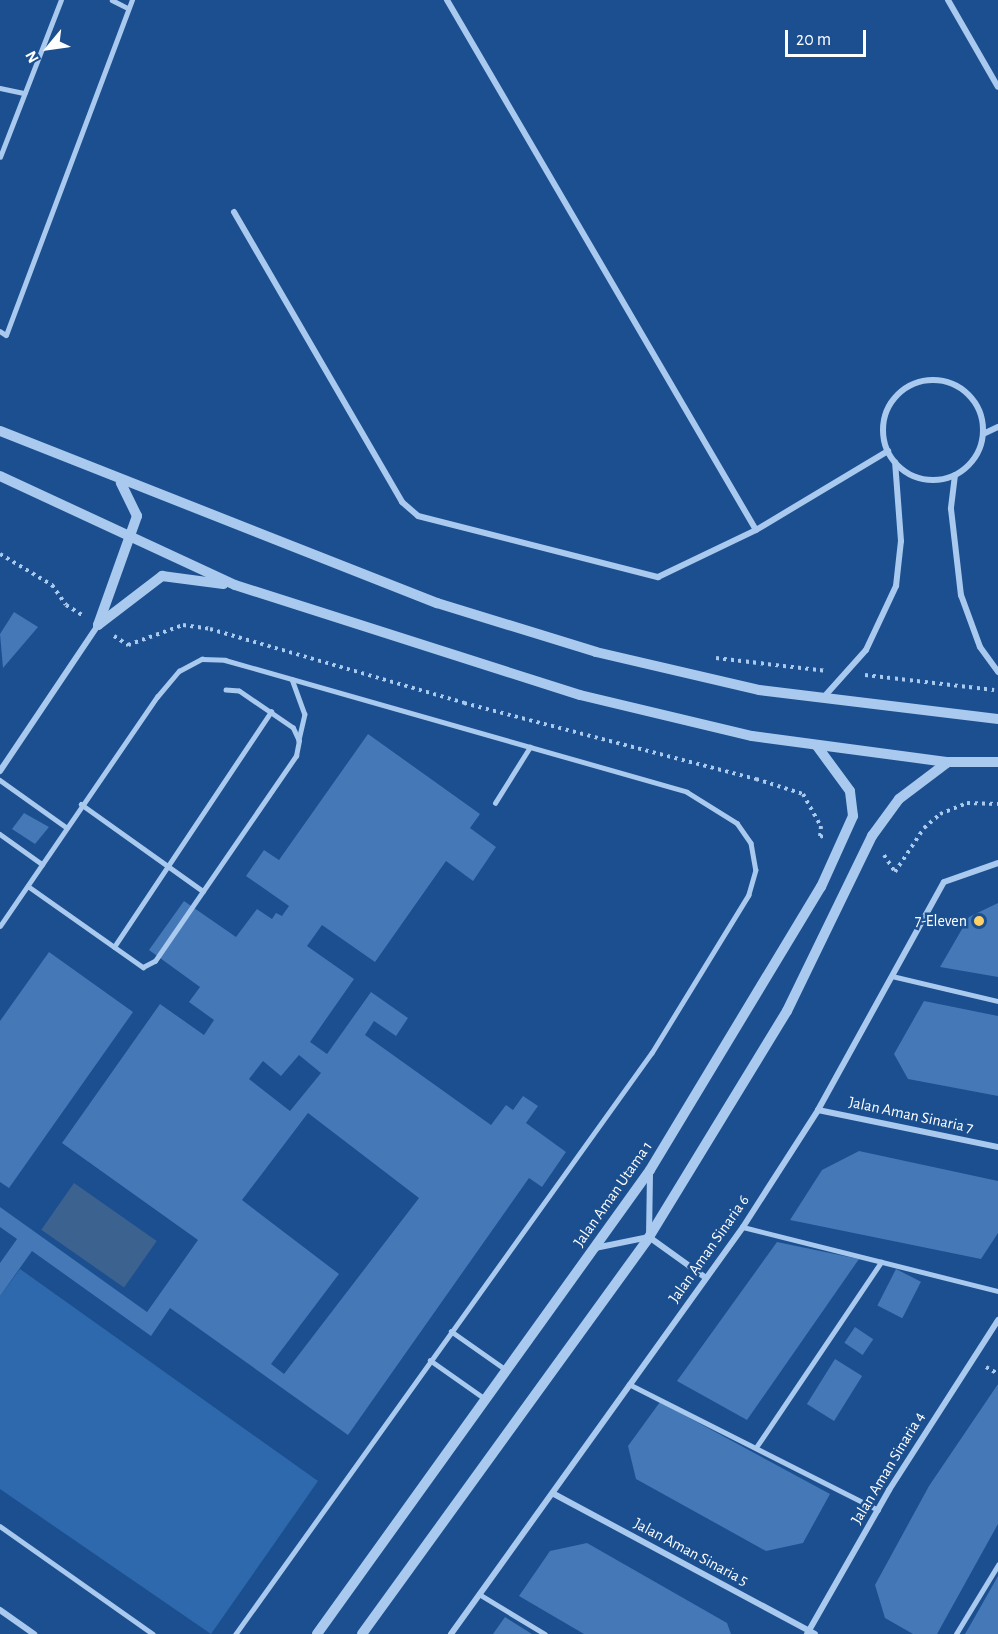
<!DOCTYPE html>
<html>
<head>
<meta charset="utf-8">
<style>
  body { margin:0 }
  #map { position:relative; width:998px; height:1634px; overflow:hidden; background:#1b4f8f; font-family:"Alegreya Sans",sans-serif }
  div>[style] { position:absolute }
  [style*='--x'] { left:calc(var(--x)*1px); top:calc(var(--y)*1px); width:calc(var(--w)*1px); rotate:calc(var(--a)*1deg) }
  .green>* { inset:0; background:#2e69ad }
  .water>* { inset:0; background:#3c6290; transform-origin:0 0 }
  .building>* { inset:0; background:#4478b7; transform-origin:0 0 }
  .path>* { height:4px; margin-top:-2px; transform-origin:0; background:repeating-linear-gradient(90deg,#a9c9ee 0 3px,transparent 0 7.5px) }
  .service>* { height:4.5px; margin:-2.25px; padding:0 2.25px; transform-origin:2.25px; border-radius:2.25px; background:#a9c9ee }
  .minor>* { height:6px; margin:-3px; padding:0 3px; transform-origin:3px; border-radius:3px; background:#a9c9ee }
  .minor>.ring { margin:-3px; padding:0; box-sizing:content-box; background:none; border:6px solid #a9c9ee; border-radius:50% }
  .tertiary>* { height:10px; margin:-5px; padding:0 5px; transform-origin:5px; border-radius:5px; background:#a9c9ee }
  .dots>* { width:16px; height:16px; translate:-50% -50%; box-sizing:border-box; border:3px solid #1b4f8f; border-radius:50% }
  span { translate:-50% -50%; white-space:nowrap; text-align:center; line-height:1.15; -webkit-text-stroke:5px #1b4f8f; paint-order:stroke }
  .poi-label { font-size:16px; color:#fff }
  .right { translate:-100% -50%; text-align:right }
  .street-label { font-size:16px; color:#fff }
  .north { position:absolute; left:18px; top:18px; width:60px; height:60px; -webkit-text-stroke:4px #1b4f8f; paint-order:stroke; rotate:241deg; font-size:16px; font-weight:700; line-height:24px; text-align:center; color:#fff }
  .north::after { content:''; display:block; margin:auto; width:21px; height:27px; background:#fff; clip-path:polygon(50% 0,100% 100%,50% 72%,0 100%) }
  .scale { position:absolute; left:785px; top:30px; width:81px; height:27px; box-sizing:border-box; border:3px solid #fff; border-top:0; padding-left:8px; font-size:18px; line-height:21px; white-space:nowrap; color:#fff; -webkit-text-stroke:4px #1b4f8f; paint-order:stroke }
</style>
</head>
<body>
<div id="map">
  <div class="green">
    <i style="clip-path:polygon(20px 1269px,318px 1481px,211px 1634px,0 1489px,0 1296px)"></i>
  </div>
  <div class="water">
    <i style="left:74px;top:1183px;width:101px;height:57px;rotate:35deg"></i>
  </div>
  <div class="building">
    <i style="clip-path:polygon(14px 612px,38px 627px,3px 668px,0 634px)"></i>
    <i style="clip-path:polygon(evenodd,368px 734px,480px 814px,470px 828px,496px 847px,473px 881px,446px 861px,375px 962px,322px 925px,307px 946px,354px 979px,310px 1042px,327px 1054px,371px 992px,408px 1018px,396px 1036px,374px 1021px,365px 1035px,491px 1125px,506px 1105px,513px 1110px,523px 1096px,538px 1106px,526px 1123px,566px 1152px,542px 1187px,529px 1178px,348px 1435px,170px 1308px,151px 1336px,32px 1251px,0 1296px,0 1263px,17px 1239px,0 1227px,0 1207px,147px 1312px,198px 1240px,62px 1143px,160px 1004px,204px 1035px,214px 1020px,189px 1002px,200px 987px,149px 950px,184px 901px,236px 937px,257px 909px,272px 919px,276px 913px,282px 916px,289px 906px,246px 876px,264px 850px,279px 860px,368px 734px,299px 1055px,321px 1073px,290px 1111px,249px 1079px,263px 1061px,281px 1076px,299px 1055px,368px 734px,308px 1113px,419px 1198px,284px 1374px,271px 1364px,339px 1274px,242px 1200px,308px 1113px)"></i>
    <i style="clip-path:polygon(24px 813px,49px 827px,35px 844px,12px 829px)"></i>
    <i style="clip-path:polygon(998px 903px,998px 977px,940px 967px,969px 917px)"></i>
    <i style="clip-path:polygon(49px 952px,133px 1012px,9px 1188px,0 1182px,0 1021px)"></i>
    <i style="clip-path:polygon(924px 1001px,998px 1016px,998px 1096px,908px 1079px,894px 1054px)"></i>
    <i style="clip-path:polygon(859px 1151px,998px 1181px,998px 1233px,981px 1259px,790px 1220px,822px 1170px)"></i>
    <i style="clip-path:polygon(777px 1242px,859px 1259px,747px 1420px,677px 1381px)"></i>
    <i style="left:896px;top:1269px;width:28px;height:41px;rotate:27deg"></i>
    <i style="left:855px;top:1327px;width:22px;height:19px;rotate:34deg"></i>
    <i style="left:835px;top:1359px;width:32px;height:53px;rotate:32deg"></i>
    <i style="clip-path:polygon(998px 1384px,998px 1524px,937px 1634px,913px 1634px,885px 1618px,875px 1585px,929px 1486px)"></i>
    <i style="clip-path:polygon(660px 1402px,830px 1494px,803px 1543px,766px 1551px,636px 1479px,628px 1446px)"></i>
    <i style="clip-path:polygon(587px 1543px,727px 1623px,731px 1634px,584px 1634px,519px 1596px,550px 1551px)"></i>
    <i style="clip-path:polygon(998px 1576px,998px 1634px,965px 1634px,972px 1622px)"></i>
    <i style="clip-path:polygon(505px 1617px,532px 1634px,493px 1634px)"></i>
  </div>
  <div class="path">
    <i style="--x:0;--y:554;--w:61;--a:30.8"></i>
    <i style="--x:52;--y:585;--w:24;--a:55"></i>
    <i style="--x:66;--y:605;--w:19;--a:32"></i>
    <i style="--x:114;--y:636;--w:17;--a:33"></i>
    <i style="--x:128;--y:645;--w:59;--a:-20"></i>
    <i style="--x:183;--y:625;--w:27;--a:8"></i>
    <i style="--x:210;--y:629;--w:265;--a:16.2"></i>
    <i style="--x:464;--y:703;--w:302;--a:14.6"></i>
    <i style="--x:756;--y:779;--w:49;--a:17.7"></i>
    <i style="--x:803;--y:794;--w:37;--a:61"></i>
    <i style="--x:821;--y:826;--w:11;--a:95"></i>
    <i style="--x:820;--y:837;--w:5;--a:-22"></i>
    <i style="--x:716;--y:658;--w:112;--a:6.7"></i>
    <i style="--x:865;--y:675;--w:130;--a:6.6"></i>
    <i style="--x:884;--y:855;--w:20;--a:57"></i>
    <i style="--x:895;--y:872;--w:53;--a:-56.6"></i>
    <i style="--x:924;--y:828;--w:21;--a:-41"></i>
    <i style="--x:940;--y:814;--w:29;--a:-22"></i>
    <i style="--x:967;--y:803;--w:31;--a:2"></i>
    <i style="--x:986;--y:1367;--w:14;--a:30"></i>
  </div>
  <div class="service">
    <i style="--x:112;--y:0;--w:18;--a:27"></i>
    <i style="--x:0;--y:88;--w:25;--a:12"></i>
    <i style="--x:0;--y:157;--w:168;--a:-68.8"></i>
    <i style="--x:0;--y:331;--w:7;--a:34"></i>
    <i style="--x:6;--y:335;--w:358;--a:-69.4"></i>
    <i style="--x:292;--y:679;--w:37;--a:70"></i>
    <i style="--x:305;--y:714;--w:27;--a:103"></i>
    <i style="--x:0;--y:780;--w:81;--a:35.5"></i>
    <i style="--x:495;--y:803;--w:66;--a:-58"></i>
    <i style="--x:81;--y:804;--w:150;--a:35.5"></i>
    <i style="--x:0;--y:834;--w:52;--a:35.5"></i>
    <i style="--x:28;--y:886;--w:141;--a:35.2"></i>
    <i style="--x:143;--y:967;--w:13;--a:-27"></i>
    <i style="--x:155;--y:961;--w:249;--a:-55.5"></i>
    <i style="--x:296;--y:756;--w:15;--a:-79"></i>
    <i style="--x:299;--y:741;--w:14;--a:-115"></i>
    <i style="--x:293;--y:728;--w:65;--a:-145.6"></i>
    <i style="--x:239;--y:691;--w:13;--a:-176"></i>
    <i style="--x:0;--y:926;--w:278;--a:-55.6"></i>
    <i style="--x:157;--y:697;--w:34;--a:-50"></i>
    <i style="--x:179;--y:671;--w:26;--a:-28"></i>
    <i style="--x:202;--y:659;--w:23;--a:2"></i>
    <i style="--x:225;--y:660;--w:480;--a:15.9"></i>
    <i style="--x:687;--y:792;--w:59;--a:31.8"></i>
    <i style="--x:737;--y:823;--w:24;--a:55"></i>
    <i style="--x:751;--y:843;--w:27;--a:80"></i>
    <i style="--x:756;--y:870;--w:26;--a:106"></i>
    <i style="--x:749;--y:895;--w:185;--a:121.5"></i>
    <i style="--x:652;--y:1053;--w:715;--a:125.6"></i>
    <i style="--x:114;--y:947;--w:283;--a:-56.3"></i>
    <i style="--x:892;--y:976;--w:109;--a:13.3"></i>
    <i style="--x:743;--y:1227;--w:263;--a:14.1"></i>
    <i style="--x:451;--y:1331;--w:66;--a:35.1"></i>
    <i style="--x:430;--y:1360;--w:66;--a:35.1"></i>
    <i style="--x:629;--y:1384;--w:279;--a:26.8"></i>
    <i style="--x:757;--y:1446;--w:222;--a:-56"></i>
    <i style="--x:0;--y:1526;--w:187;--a:35.2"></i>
    <i style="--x:479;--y:1594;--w:77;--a:31.2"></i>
    <i style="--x:956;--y:1634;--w:81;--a:-58.7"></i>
  </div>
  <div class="minor">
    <i style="--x:447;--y:0;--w:613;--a:59.76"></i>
    <i style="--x:948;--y:0;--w:100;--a:60.1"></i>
    <i style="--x:234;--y:212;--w:335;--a:59.9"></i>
    <i style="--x:402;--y:502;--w:21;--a:41"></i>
    <i style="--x:418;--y:516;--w:248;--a:14.3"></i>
    <i style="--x:658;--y:577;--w:109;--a:-25.6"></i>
    <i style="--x:756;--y:530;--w:154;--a:-30.9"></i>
    <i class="ring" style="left:883px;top:380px;width:94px;height:94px"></i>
    <i style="--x:983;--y:434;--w:17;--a:-25"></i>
    <i style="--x:955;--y:475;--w:34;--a:97"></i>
    <i style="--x:951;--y:509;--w:87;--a:83.4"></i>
    <i style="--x:961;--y:595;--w:55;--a:69.9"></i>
    <i style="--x:980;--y:647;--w:31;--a:54"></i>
    <i style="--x:823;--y:698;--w:64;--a:-48.1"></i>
    <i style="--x:866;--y:650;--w:71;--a:-64.9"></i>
    <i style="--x:896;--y:586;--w:45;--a:-83.7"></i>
    <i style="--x:901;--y:541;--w:79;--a:-94.3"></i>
    <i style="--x:0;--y:771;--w:176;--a:-56.1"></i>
    <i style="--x:818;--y:1110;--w:184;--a:11.6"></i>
    <i style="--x:649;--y:1237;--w:70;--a:35.7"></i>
    <i style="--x:595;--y:1248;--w:55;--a:-11.5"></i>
    <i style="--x:649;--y:1237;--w:65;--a:-89.1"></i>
    <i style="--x:554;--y:1494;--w:296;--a:28.2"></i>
    <i style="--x:0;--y:1610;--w:42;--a:35.2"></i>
    <i style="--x:451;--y:1634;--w:501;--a:-54.34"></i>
    <i style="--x:743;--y:1227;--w:139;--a:-57.3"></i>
    <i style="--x:818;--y:1110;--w:260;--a:-61.1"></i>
    <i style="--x:944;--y:882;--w:57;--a:-19.4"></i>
    <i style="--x:807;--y:1634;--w:166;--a:-60.3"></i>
    <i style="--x:889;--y:1490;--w:202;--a:-57.3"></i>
  </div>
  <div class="tertiary">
    <i style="--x:0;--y:431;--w:470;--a:21.5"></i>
    <i style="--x:437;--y:603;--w:166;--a:17.1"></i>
    <i style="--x:596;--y:652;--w:167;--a:13.1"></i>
    <i style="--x:759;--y:690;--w:241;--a:6.9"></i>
    <i style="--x:0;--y:476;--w:259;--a:24.9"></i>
    <i style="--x:235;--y:585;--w:362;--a:17.7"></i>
    <i style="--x:580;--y:695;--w:177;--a:13.4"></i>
    <i style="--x:752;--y:736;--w:198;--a:7.6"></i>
    <i style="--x:948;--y:762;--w:50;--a:0"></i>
    <i style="--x:98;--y:625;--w:81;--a:-37.4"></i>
    <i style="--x:162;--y:576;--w:62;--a:7.5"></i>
    <i style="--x:98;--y:625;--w:116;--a:-70.3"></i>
    <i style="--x:137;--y:516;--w:37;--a:-116"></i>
    <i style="--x:317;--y:1634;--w:571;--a:-54.33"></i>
    <i style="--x:650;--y:1170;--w:331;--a:-58.9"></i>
    <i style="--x:821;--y:887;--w:78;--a:-65.7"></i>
    <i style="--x:853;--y:816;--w:25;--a:-97"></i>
    <i style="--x:850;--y:791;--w:56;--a:-126.3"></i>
    <i style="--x:362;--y:1634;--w:490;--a:-54.1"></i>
    <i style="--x:649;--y:1237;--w:265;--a:-58.6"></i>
    <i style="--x:787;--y:1011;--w:195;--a:-64.1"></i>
    <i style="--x:872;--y:836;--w:46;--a:-53.9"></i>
    <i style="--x:899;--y:799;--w:61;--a:-37.1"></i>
  </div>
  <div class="dots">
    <i style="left:979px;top:921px;background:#ffd166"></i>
  </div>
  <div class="poi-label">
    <span class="right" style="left:967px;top:921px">7-Eleven</span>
  </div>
  <div class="street-label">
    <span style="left:911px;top:1115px;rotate:12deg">Jalan Aman Sinaria 7</span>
    <span style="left:613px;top:1194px;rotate:-55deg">Jalan Aman Utama 1</span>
    <span style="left:709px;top:1249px;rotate:-55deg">Jalan Aman Sinaria 6</span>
    <span style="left:888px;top:1468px;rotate:-59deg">Jalan Aman Sinaria 4</span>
    <span style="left:691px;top:1552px;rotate:28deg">Jalan Aman Sinaria 5</span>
  </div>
  <div class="north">N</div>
  <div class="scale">20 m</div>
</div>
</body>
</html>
